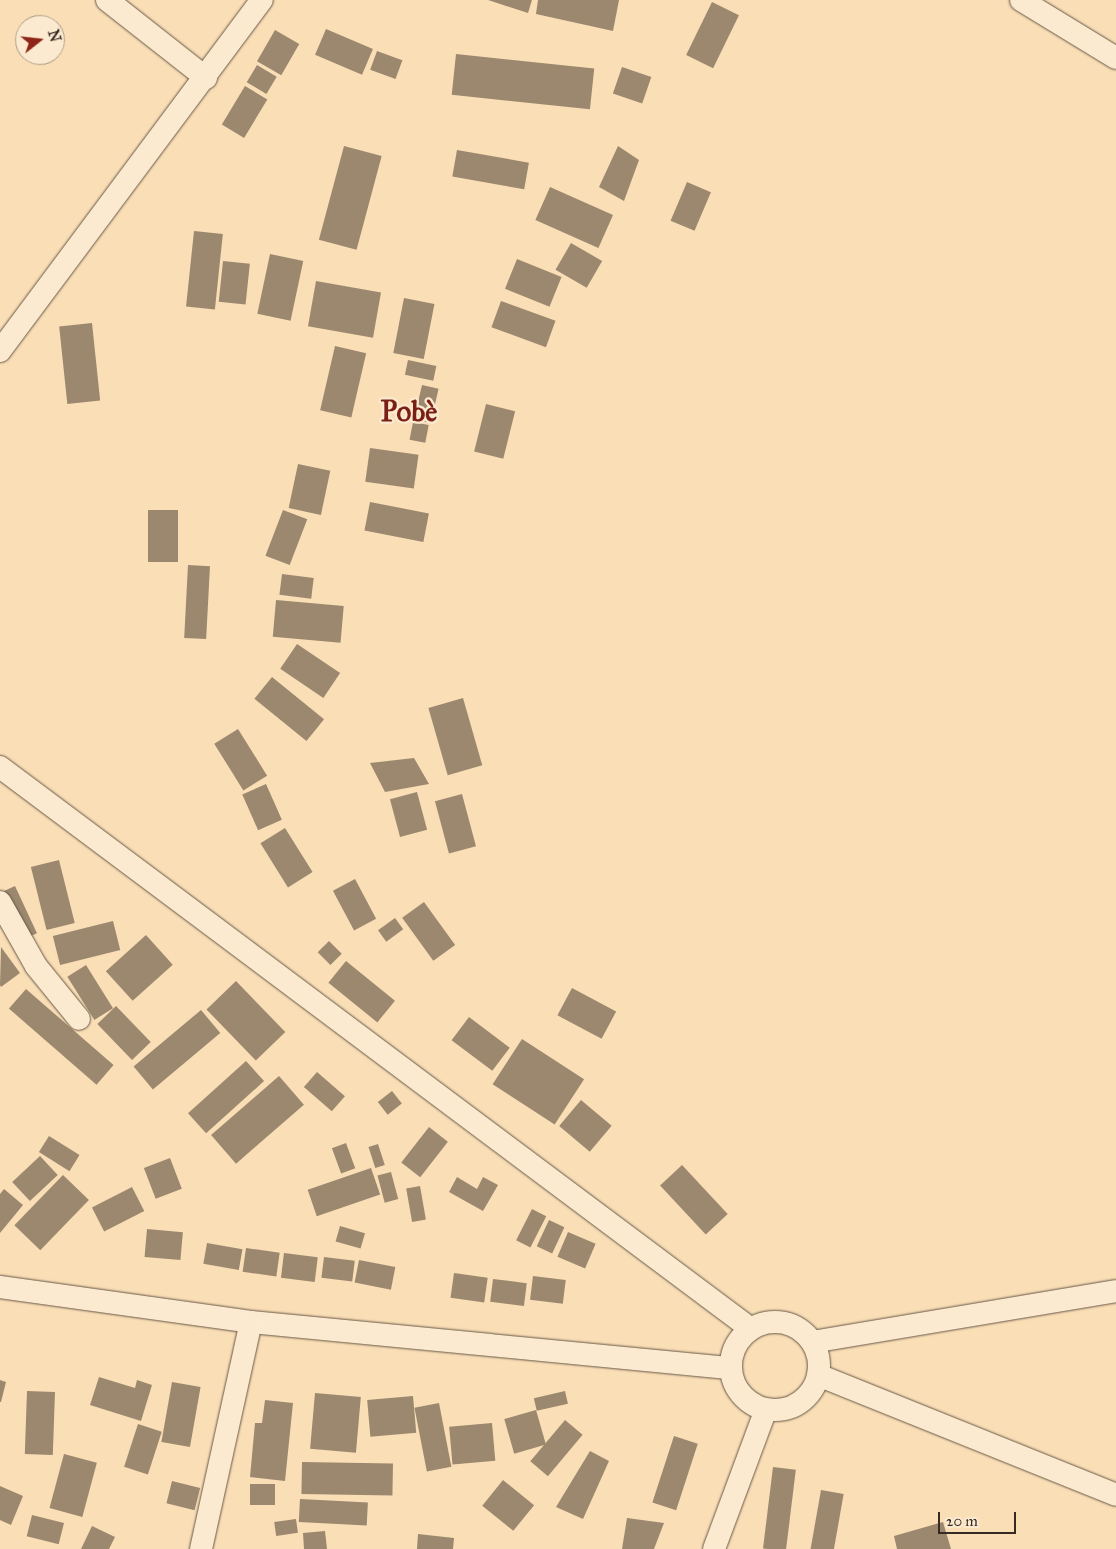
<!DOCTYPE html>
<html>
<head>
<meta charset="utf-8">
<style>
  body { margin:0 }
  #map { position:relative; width:1116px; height:1549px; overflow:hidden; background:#fadeb6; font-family:"IM FELL Great Primer",serif }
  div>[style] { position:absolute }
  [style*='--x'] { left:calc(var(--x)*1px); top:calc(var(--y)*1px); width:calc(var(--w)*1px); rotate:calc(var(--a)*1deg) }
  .building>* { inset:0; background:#9c886f; transform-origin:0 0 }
  .roads { filter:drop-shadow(0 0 1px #675847) drop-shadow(0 0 1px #675847) }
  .minor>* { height:22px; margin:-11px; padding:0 11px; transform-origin:11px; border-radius:11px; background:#fcead0 }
  .minor>.ring { margin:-11px; padding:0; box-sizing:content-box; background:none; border:22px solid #fcead0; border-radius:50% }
  span { translate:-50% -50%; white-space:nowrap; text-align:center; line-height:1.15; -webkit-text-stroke:4.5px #fcead0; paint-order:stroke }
  .town-label { font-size:29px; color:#7a1f14; font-weight:700 }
  .north { position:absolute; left:15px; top:15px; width:50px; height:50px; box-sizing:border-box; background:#fcead0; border:1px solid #ad9e8a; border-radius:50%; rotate:74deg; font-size:14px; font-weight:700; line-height:20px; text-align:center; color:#362b22 }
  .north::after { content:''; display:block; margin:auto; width:18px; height:22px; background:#8f2418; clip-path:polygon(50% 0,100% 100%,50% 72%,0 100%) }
  .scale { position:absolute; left:938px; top:1512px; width:78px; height:22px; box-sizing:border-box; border:2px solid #362b22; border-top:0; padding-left:6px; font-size:15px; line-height:18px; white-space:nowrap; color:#362b22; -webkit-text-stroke:4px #fcead0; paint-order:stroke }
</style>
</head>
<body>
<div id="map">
  <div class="building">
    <i style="clip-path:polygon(488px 0,532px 0,528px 13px)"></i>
    <i style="clip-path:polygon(538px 0,619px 0,613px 31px,536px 14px)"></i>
    <i style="left:712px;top:2px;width:30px;height:59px;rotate:26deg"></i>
    <i style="left:326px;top:29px;width:51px;height:28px;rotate:23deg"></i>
    <i style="left:275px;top:30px;width:28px;height:36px;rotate:30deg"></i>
    <i style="left:377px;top:51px;width:27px;height:20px;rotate:20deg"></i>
    <i style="left:456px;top:54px;width:139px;height:41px;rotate:6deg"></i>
    <i style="left:257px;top:65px;width:23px;height:20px;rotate:31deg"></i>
    <i style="left:622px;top:67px;width:31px;height:28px;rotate:19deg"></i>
    <i style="left:245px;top:86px;width:26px;height:45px;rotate:31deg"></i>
    <i style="left:344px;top:146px;width:39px;height:97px;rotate:15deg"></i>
    <i style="clip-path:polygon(618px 146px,639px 160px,624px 201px,599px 187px)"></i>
    <i style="left:457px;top:150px;width:73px;height:27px;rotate:10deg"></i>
    <i style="left:687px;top:182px;width:26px;height:42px;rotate:23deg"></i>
    <i style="left:550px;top:187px;width:69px;height:36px;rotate:24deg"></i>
    <i style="left:194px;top:231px;width:29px;height:76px;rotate:6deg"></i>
    <i style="left:571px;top:243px;width:36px;height:31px;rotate:30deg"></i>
    <i style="left:270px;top:254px;width:34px;height:61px;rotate:12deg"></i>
    <i style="left:517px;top:259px;width:48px;height:32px;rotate:22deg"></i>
    <i style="left:223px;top:261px;width:27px;height:41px;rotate:6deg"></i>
    <i style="left:316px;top:281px;width:66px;height:46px;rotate:10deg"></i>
    <i style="left:404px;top:298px;width:31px;height:56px;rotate:11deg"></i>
    <i style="left:501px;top:301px;width:58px;height:28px;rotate:20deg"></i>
    <i style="left:92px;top:323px;width:78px;height:33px;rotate:84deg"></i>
    <i style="left:335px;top:346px;width:32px;height:66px;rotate:13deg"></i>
    <i style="left:408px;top:360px;width:29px;height:15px;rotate:12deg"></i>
    <i style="left:422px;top:385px;width:17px;height:35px;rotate:13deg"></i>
    <i style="left:486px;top:404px;width:30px;height:49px;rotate:14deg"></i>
    <i style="left:413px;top:422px;width:16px;height:18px;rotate:11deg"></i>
    <i style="left:370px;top:448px;width:49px;height:34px;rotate:8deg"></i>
    <i style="left:298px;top:464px;width:33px;height:45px;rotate:12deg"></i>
    <i style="left:370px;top:502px;width:60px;height:29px;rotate:11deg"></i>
    <i style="left:148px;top:510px;width:30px;height:52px"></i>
    <i style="left:283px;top:510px;width:26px;height:49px;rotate:21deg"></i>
    <i style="left:188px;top:565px;width:22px;height:73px;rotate:3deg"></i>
    <i style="left:282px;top:574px;width:32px;height:21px;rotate:7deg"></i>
    <i style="left:276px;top:600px;width:68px;height:37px;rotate:5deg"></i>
    <i style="left:297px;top:644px;width:52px;height:30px;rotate:34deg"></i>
    <i style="left:272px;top:677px;width:67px;height:28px;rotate:39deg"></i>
    <i style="left:463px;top:698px;width:70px;height:36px;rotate:74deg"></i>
    <i style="left:238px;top:729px;width:55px;height:28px;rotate:58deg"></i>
    <i style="clip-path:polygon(414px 758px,429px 784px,385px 792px,370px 763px)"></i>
    <i style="left:266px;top:784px;width:39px;height:26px;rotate:66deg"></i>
    <i style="left:417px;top:792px;width:39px;height:28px;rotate:75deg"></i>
    <i style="left:462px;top:794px;width:54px;height:28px;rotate:75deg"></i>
    <i style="left:285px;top:828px;width:52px;height:29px;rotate:58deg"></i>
    <i style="left:59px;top:860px;width:65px;height:29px;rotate:76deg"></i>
    <i style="left:355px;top:879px;width:45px;height:25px;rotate:62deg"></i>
    <i style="left:15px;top:886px;width:52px;height:12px;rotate:65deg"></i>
    <i style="left:424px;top:902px;width:53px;height:27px;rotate:54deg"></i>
    <i style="left:395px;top:918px;width:14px;height:21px;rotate:54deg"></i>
    <i style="left:113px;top:921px;width:30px;height:62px;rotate:76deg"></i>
    <i style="left:146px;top:935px;width:40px;height:54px;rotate:48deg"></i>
    <i style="left:329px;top:941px;width:18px;height:16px;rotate:45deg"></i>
    <i style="clip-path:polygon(1px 947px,20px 973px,1px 987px,0 985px)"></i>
    <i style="left:346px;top:961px;width:63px;height:28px;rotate:39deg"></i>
    <i style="left:86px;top:965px;width:51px;height:22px;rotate:58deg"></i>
    <i style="left:236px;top:981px;width:71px;height:41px;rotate:46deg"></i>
    <i style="left:572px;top:988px;width:50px;height:31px;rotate:28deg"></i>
    <i style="left:26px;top:989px;width:116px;height:26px;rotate:41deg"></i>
    <i style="left:116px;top:1006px;width:50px;height:26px;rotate:46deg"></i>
    <i style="left:201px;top:1010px;width:30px;height:88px;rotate:50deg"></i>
    <i style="left:469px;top:1017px;width:51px;height:29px;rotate:37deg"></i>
    <i style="left:522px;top:1039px;width:74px;height:54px;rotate:33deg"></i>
    <i style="left:246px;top:1061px;width:27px;height:78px;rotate:48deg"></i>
    <i style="left:317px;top:1072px;width:37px;height:20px;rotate:41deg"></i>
    <i style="left:279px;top:1076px;width:38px;height:90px;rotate:49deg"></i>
    <i style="left:392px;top:1091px;width:16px;height:18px;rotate:52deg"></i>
    <i style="left:581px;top:1100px;width:40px;height:34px;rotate:40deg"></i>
    <i style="left:429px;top:1127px;width:24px;height:45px;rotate:38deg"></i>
    <i style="left:49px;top:1136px;width:36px;height:19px;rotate:32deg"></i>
    <i style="left:346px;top:1143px;width:27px;height:15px;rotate:70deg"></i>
    <i style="left:378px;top:1144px;width:22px;height:10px;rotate:72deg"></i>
    <i style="left:40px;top:1156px;width:26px;height:38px;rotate:47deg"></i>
    <i style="left:170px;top:1158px;width:33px;height:28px;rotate:69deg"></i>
    <i style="left:682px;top:1165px;width:67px;height:30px;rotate:47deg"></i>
    <i style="left:371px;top:1168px;width:28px;height:67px;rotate:71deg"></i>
    <i style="left:391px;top:1172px;width:28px;height:14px;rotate:75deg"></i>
    <i style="left:63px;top:1175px;width:36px;height:70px;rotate:44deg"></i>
    <i style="clip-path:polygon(457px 1177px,477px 1189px,483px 1177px,498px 1185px,483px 1211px,449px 1192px)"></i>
    <i style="left:420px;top:1186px;width:34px;height:14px;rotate:80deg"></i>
    <i style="left:132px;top:1187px;width:27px;height:45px;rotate:63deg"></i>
    <i style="clip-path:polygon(4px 1189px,23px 1205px,0 1233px,0 1194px)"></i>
    <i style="left:532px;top:1209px;width:16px;height:35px;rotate:27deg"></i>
    <i style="left:549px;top:1220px;width:17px;height:29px;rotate:25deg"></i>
    <i style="left:340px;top:1226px;width:26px;height:16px;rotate:16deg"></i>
    <i style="left:147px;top:1229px;width:36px;height:28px;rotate:5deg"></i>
    <i style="left:568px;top:1232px;width:30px;height:27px;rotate:23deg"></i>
    <i style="left:207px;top:1243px;width:36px;height:21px;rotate:10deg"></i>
    <i style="left:246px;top:1248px;width:34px;height:24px;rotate:8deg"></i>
    <i style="left:284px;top:1253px;width:34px;height:25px;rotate:7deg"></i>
    <i style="left:324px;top:1257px;width:31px;height:21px;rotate:7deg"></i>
    <i style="left:359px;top:1260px;width:37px;height:23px;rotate:11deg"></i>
    <i style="left:454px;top:1273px;width:34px;height:25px;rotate:8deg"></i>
    <i style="left:533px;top:1276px;width:33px;height:24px;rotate:7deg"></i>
    <i style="left:493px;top:1279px;width:34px;height:23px;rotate:7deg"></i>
    <i style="clip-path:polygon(99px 1377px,135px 1388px,137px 1380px,152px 1385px,141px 1421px,90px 1405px)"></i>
    <i style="clip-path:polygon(0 1380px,6px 1382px,1px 1402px,0 1402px)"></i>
    <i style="left:172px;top:1382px;width:29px;height:61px;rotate:10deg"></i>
    <i style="left:27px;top:1391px;width:28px;height:63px;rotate:2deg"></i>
    <i style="left:565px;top:1391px;width:13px;height:32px;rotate:77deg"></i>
    <i style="left:315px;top:1393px;width:46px;height:56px;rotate:5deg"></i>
    <i style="left:413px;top:1396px;width:37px;height:46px;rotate:85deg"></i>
    <i style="clip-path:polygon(265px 1400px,293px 1403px,285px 1481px,250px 1477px,255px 1423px,262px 1423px)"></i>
    <i style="left:439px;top:1403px;width:65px;height:25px;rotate:79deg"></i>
    <i style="left:536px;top:1410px;width:36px;height:33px;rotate:74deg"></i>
    <i style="left:565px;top:1420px;width:23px;height:54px;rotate:40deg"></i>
    <i style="left:492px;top:1423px;width:38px;height:43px;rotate:85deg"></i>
    <i style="left:138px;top:1424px;width:25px;height:45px;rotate:18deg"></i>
    <i style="left:674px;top:1436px;width:25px;height:70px;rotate:18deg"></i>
    <i style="clip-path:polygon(590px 1451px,609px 1461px,583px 1519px,556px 1507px)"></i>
    <i style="left:64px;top:1454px;width:34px;height:56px;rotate:15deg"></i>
    <i style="left:302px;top:1462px;width:91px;height:32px;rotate:1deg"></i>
    <i style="left:773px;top:1467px;width:23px;height:82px;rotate:7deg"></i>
    <i style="left:503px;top:1480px;width:40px;height:33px;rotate:39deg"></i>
    <i style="left:172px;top:1481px;width:29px;height:23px;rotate:14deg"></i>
    <i style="left:250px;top:1484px;width:25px;height:21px"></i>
    <i style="clip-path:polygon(0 1486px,23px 1496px,11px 1525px,0 1520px)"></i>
    <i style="left:821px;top:1490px;width:23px;height:60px;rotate:10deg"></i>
    <i style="left:300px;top:1499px;width:68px;height:23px;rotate:3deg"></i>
    <i style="left:32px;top:1515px;width:33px;height:22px;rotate:14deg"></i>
    <i style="clip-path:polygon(627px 1518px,664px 1523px,654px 1549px,622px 1549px)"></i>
    <i style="left:296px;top:1519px;width:14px;height:22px;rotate:82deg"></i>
    <i style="clip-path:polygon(943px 1522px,951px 1549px,897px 1549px,894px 1536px)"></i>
    <i style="clip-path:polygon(92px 1526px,115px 1537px,109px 1549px,81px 1549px)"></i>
    <i style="clip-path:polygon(325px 1531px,327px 1549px,304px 1549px,303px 1533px)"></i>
    <i style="clip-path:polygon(418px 1534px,454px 1538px,453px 1549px,417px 1549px)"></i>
  </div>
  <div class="roads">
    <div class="minor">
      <i style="--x:107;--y:0;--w:126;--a:38.2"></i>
      <i style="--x:1021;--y:0;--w:111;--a:31.4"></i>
      <i style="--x:0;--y:351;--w:438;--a:-53.3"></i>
      <i style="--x:0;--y:767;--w:938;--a:36.81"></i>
      <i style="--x:0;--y:902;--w:73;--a:60.6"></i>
      <i style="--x:36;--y:966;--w:68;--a:50.9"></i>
      <i style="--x:0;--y:1287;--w:253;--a:7.9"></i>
      <i style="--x:251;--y:1322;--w:482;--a:5.5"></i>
      <i class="ring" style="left:731px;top:1322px;width:66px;height:66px"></i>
      <i style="--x:812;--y:1342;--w:308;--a:-9.5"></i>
      <i style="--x:818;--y:1375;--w:321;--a:21.9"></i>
      <i style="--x:201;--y:1549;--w:232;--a:-77.6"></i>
      <i style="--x:714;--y:1549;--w:149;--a:-69.6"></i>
    </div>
  </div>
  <div class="town-label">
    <span style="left:409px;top:412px">Pobè</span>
  </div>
  <div class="north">N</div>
  <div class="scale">20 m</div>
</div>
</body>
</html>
